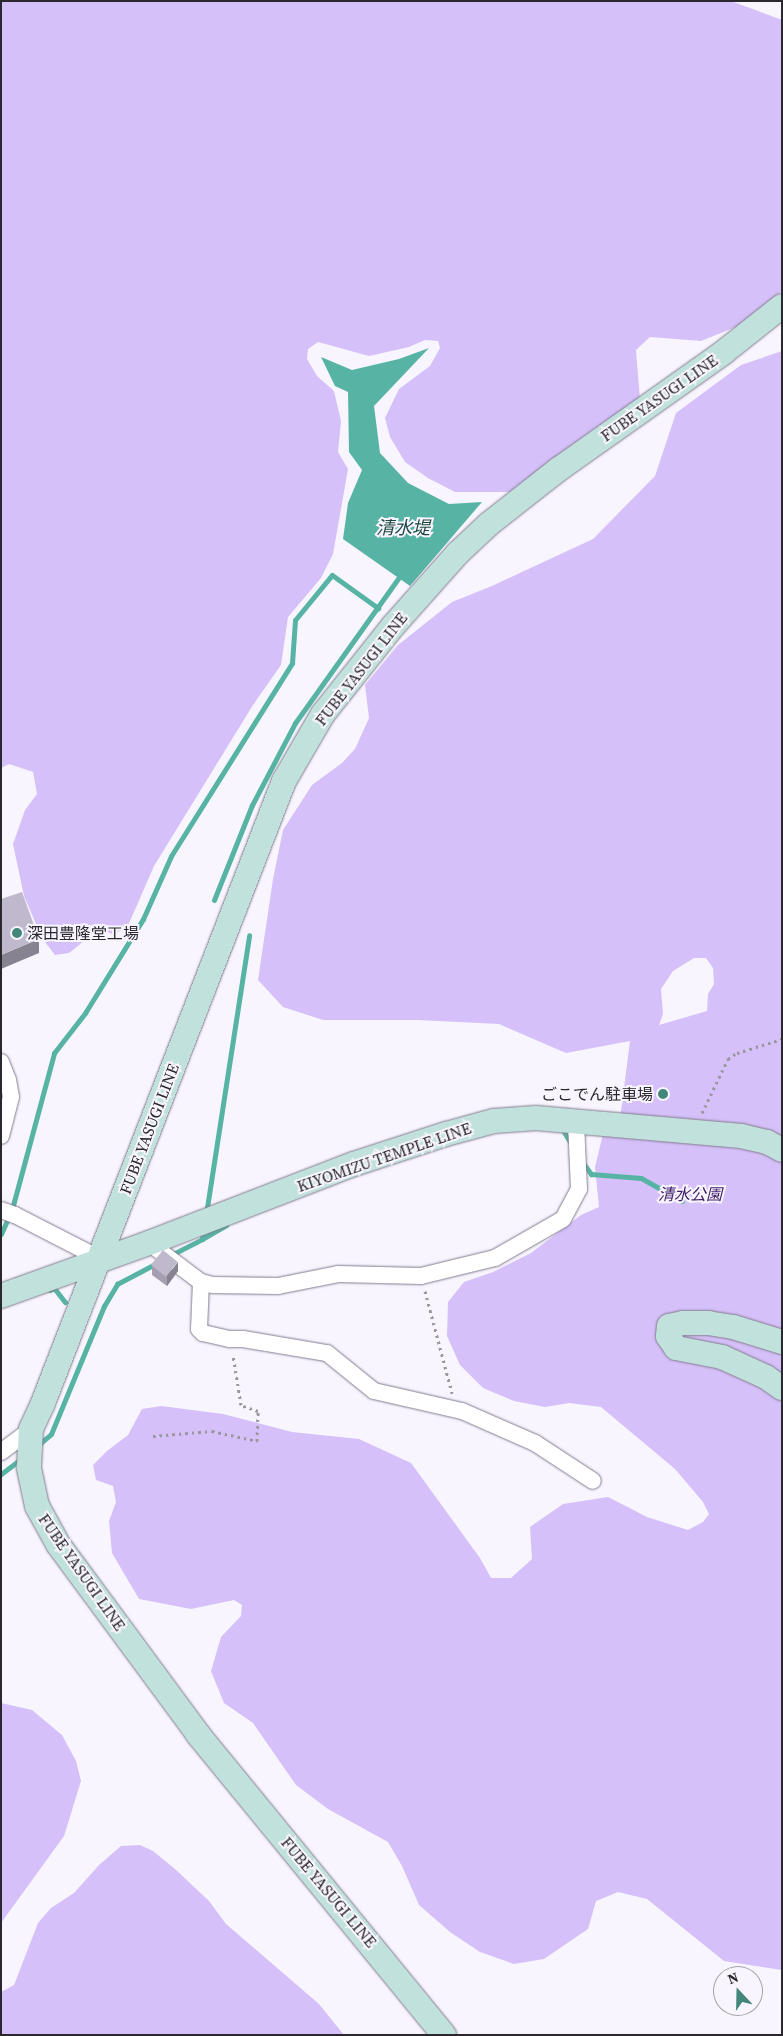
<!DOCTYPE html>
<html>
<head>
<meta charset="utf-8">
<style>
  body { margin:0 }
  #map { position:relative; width:783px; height:2036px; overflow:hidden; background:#f8f5fe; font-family:"Source Serif 4","Noto Sans JP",serif }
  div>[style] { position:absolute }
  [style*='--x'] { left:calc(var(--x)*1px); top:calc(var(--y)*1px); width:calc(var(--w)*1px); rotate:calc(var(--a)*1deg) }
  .green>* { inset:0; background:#d5c0f9 }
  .water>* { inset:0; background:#57b4a4 }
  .stream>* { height:5px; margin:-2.5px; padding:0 2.5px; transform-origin:2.5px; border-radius:2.5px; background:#57b4a4 }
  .path>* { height:3px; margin-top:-1.5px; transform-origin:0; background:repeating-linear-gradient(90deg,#9a979f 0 2.5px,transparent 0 6.5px) }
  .roads { filter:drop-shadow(0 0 1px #827b8e) drop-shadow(0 0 1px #827b8e) }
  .minor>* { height:16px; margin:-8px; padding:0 8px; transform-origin:8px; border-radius:8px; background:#fff }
  .secondary>* { height:24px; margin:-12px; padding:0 12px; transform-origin:12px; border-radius:12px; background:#c1e1dc }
  .wall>* { inset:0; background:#a59fb1 }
  .shaded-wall>* { inset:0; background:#868290 }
  .building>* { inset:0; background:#c0b9ce; transform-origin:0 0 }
  .dots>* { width:14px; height:14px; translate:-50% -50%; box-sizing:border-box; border:2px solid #f8f5fe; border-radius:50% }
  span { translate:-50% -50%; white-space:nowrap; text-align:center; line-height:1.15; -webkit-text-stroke:4px #f8f5fe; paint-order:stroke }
  .street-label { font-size:16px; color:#2a272f }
  .poi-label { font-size:16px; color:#2a272f }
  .left { translate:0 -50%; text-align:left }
  .right { translate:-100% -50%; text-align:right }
  .park-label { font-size:16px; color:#422069; font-style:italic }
  .water-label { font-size:18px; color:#1d4840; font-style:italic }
  .frame { position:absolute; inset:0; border:2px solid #2a272f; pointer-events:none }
  .north { position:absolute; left:713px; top:1966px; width:50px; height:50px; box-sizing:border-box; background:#f8f5fe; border:1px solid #a6a3ab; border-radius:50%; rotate:339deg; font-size:14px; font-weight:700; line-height:20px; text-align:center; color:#2a272f }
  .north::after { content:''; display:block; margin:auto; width:18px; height:22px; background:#43877b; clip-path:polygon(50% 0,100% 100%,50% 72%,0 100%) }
</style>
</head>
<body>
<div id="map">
  <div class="green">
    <i style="clip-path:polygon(1px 1px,731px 1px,782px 20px,782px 290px,758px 318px,701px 341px,650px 337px,636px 350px,640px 400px,511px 492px,455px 492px,428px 478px,405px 462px,390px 437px,385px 418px,399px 389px,430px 366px,440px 348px,438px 341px,425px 340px,409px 347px,369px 356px,318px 342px,308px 349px,307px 359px,317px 376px,334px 391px,341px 421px,338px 452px,348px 469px,333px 554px,321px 578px,288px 617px,281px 665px,253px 705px,154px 866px,127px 928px,113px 934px,104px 931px,89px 937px,69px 953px,55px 955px,42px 938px,24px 896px,13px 844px,25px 810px,37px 794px,33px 772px,9px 764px,1px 768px)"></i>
    <i style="clip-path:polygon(evenodd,782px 351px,782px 1970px,724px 1961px,647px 1899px,618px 1892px,596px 1901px,588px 1929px,544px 1959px,514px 1964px,480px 1952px,450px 1932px,419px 1905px,402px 1866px,388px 1842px,328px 1809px,296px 1785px,253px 1723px,224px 1703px,211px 1671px,221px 1637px,241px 1616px,242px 1605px,234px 1600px,191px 1609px,139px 1599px,112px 1553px,109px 1521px,116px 1502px,113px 1486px,96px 1480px,93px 1465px,107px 1451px,128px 1435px,142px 1409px,161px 1406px,223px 1414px,292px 1432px,359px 1439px,411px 1463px,480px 1558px,491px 1578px,511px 1578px,532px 1559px,530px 1527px,563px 1504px,608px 1497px,647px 1517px,688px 1530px,703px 1522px,709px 1514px,703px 1502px,675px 1469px,601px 1407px,569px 1403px,545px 1407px,514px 1401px,483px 1388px,460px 1365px,447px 1336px,448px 1302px,464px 1282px,493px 1272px,531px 1253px,581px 1215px,599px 1207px,595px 1167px,603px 1134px,620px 1119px,630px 1041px,566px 1053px,499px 1024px,418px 1020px,323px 1020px,283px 1007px,258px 980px,273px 879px,283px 830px,312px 785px,342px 763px,355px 749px,369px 718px,365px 685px,398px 645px,452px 602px,492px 586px,593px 539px,655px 476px,676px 413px,741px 365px,782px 351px,694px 958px,706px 958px,713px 968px,714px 984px,708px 994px,707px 1011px,659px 1025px,663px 1014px,661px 989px,673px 971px,694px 958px)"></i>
    <i style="clip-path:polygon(1px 1703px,32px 1710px,62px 1735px,76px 1761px,81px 1781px,64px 1836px,1px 1923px)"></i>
    <i style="clip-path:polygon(140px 1845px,153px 1851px,175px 1869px,209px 1901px,226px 1924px,319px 2004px,344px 2035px,1px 2035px,1px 1992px,14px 1985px,38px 1923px,51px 1908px,74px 1893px,99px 1865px,121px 1846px)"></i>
  </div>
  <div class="water">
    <i style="clip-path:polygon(429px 348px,374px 406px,380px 453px,408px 483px,449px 504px,482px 502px,410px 586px,343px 539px,348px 503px,362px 470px,349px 452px,348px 392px,335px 386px,321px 357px,352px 370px,399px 359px)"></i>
  </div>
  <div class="stream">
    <i style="--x:214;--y:900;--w:102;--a:-68.2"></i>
    <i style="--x:252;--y:805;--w:93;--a:-62.3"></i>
    <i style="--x:295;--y:723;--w:179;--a:-54.5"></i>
    <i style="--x:561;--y:1127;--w:21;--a:59"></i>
    <i style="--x:583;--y:1163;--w:14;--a:54"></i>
    <i style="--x:591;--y:1174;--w:50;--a:4.6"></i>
    <i style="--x:641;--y:1178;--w:47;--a:29.3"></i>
    <i style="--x:206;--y:1214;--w:282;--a:-81.2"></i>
    <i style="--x:1;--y:1234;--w:27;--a:-66"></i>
    <i style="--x:12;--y:1209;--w:162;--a:-74.9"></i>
    <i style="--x:54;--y:1053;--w:51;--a:-52.2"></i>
    <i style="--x:85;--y:1013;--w:110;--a:-58.3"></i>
    <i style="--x:143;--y:919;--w:69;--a:-66"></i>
    <i style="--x:171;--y:856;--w:228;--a:-57.9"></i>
    <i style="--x:292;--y:663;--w:43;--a:-86"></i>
    <i style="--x:295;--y:620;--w:58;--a:-50.6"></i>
    <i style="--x:332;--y:575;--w:57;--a:35.7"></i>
    <i style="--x:202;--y:1239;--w:28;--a:-30"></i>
    <i style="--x:171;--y:1255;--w:35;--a:-27"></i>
    <i style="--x:202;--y:1239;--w:10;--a:-84"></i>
    <i style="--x:50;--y:1290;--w:4;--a:-27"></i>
    <i style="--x:54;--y:1288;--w:18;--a:52"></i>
    <i style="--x:38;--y:1445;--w:17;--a:-40"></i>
    <i style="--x:51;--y:1434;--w:139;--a:-67.5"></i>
    <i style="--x:104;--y:1306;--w:26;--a:-59"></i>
    <i style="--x:117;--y:1284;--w:45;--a:-27.7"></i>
    <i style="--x:1;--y:1474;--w:26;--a:-37"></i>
  </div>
  <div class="path">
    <i style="--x:702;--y:1113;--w:60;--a:-64.3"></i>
    <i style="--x:728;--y:1059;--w:11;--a:-34"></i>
    <i style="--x:737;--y:1053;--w:47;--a:-17.3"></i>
    <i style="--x:425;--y:1291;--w:106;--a:75.2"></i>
    <i style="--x:153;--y:1436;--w:59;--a:-4.8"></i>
    <i style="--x:212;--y:1431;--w:46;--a:12.5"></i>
    <i style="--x:257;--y:1441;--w:30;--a:-88"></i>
    <i style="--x:258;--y:1411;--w:18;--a:-161"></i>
    <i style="--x:241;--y:1405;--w:51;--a:-99.1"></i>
  </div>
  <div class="roads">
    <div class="minor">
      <i style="--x:1;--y:1062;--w:19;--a:69"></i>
      <i style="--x:8;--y:1080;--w:17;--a:80"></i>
      <i style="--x:11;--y:1097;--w:40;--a:104.4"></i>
      <i style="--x:1;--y:1210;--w:15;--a:20"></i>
      <i style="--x:15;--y:1215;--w:83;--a:27.2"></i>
      <i style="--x:89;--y:1253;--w:11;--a:45"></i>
      <i style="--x:149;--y:1243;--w:65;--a:36.9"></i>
      <i style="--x:201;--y:1282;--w:47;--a:92.4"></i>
      <i style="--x:199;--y:1329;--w:6;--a:45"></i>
      <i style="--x:203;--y:1333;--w:28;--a:13"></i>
      <i style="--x:230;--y:1339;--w:13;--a:0"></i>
      <i style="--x:243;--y:1339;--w:85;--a:9.5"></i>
      <i style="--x:327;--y:1353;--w:60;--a:39"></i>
      <i style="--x:374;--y:1391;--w:90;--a:12.8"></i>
      <i style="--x:462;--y:1411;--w:80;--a:23.7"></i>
      <i style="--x:535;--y:1443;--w:69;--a:33.2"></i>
      <i style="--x:201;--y:1282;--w:11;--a:15"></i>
      <i style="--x:212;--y:1285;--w:66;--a:0.9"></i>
      <i style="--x:278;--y:1286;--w:61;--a:-11.3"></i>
      <i style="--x:338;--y:1274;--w:83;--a:1.4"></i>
      <i style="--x:421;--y:1276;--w:76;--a:-13.7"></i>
      <i style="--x:495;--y:1258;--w:78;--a:-29.8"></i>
      <i style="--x:563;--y:1219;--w:34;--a:-62"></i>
      <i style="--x:579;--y:1189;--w:67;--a:-92.6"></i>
      <i style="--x:1;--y:1452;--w:38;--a:-37"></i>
    </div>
    <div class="secondary">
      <i style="--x:1;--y:1296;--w:157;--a:-19.7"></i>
      <i style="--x:149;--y:1243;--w:220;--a:-21.1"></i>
      <i style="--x:354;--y:1164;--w:97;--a:-18.1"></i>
      <i style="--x:446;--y:1134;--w:50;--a:-15.2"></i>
      <i style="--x:494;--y:1121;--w:42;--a:-4.1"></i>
      <i style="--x:536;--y:1118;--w:206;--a:5"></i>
      <i style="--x:741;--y:1136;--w:27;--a:13"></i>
      <i style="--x:767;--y:1142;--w:17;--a:28"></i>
      <i style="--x:782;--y:1342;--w:51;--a:-163"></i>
      <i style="--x:733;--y:1327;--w:24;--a:-171"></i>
      <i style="--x:709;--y:1323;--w:26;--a:180"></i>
      <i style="--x:683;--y:1323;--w:14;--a:168"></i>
      <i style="--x:669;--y:1326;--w:10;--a:96"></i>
      <i style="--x:668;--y:1336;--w:14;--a:56"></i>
      <i style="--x:676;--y:1348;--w:47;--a:11.1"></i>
      <i style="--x:722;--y:1357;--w:48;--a:24.4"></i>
      <i style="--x:766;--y:1377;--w:19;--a:35"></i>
      <i style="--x:444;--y:2035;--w:389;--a:-129.3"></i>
      <i style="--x:198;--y:1734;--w:236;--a:-126.4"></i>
      <i style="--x:58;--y:1544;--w:43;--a:-118.9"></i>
      <i style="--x:37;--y:1506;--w:40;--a:-102"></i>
      <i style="--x:29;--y:1467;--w:38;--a:-87"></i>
      <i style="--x:31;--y:1429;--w:29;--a:-65"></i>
      <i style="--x:43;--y:1403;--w:667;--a:-68.82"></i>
      <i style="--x:284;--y:781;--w:78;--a:-59.8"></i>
      <i style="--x:323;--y:714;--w:112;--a:-51.5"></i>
      <i style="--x:393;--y:626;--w:98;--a:-48.3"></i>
      <i style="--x:458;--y:553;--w:42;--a:-43.1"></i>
      <i style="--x:489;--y:524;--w:89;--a:-38.2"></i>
      <i style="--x:559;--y:469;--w:202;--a:-35.3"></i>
      <i style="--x:724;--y:352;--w:74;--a:-38.4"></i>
    </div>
  </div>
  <div class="wall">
    <i style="clip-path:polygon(152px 1265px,178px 1271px,167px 1286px,152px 1275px)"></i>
  </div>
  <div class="shaded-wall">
    <i style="clip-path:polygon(39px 939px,39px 953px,1px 969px,1px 955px)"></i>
    <i style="clip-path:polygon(178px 1262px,178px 1271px,167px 1286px,167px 1276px)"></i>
  </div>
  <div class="building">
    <i style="clip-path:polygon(22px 892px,39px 939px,1px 955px,1px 899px)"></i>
    <i style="left:163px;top:1250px;width:19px;height:19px;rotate:39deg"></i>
  </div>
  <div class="dots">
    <i style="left:17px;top:933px;background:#43877b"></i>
    <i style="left:663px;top:1094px;background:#43877b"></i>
  </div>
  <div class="street-label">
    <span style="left:659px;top:398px;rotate:-35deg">FUBE YASUGI LINE</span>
    <span style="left:361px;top:669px;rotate:-52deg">FUBE YASUGI LINE</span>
    <span style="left:149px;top:1129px;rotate:-69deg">FUBE YASUGI LINE</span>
    <span style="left:384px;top:1157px;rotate:-19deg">KIYOMIZU TEMPLE LINE</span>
    <span style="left:82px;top:1572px;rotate:55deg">FUBE YASUGI LINE</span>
    <span style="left:329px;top:1892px;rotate:50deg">FUBE YASUGI LINE</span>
  </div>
  <div class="poi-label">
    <span class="left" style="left:27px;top:933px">深田豊隆堂工場</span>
    <span class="right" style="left:653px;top:1094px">ごこでん駐車場</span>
  </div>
  <div class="park-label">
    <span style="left:690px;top:1194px">清水公園</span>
  </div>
  <div class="water-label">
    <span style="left:403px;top:528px">清水堤</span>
  </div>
  <div class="frame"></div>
  <div class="north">N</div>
</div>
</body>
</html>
